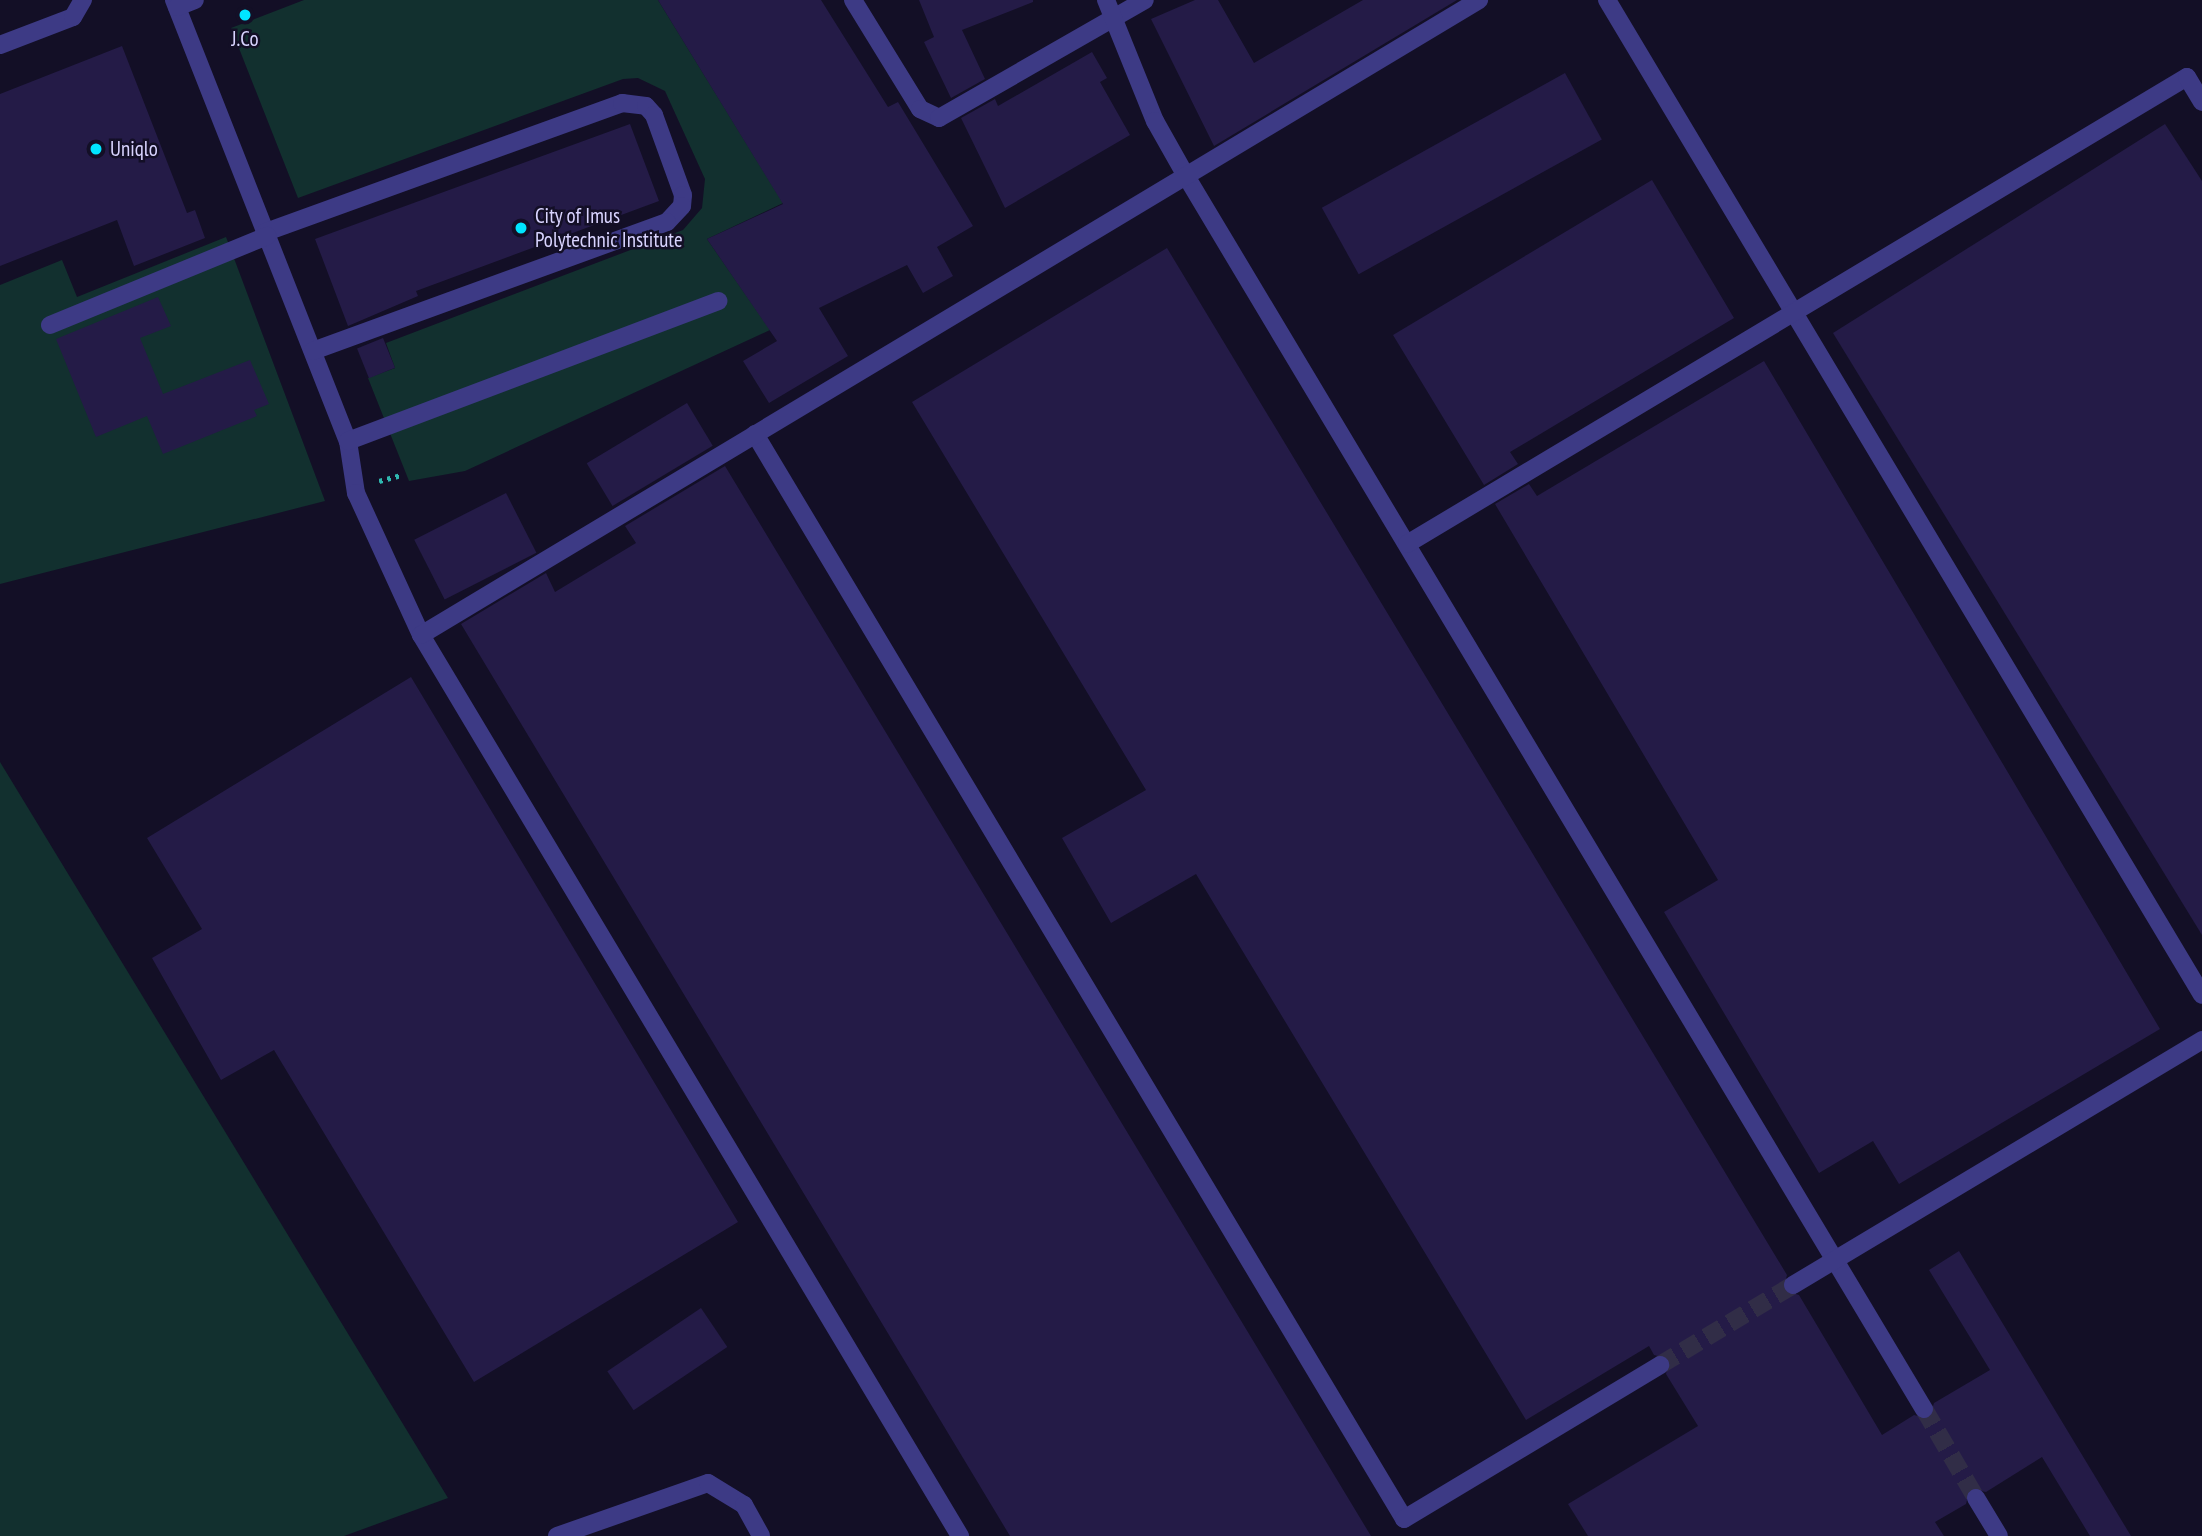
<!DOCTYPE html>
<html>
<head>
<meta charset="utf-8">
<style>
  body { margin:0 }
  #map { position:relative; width:2202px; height:1536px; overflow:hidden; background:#130f26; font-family:"PT Sans Narrow",sans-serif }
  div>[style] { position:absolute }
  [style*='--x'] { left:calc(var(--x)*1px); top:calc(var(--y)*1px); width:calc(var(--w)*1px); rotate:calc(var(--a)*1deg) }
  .green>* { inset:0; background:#12302f }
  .building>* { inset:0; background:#241b47; transform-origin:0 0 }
  .minor-tunnel>* { height:18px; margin-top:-9px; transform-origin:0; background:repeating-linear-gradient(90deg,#312d47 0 18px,transparent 0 27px) }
  .path>* { height:4.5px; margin-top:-2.25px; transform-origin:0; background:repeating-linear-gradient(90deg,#2fb8b0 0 3.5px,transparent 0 8.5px) }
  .minor>* { height:18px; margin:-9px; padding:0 9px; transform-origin:9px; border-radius:9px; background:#3d3a85 }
  .dots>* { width:19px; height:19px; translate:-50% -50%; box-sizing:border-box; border:4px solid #130f26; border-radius:50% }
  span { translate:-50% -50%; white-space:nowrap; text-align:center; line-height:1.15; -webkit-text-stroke:5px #130f26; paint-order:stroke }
  .poi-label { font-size:21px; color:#d9d4ff }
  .left { translate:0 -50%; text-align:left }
</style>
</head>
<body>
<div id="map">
  <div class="green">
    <i style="clip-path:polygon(304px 0,658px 0,783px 203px,707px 239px,770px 330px,465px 471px,409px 481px,368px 378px,395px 368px,386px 343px,683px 230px,702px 208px,705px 179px,665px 91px,638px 78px,623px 79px,298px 198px,231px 28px)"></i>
    <i style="clip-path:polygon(226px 237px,325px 501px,0 584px,0 285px,62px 260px,77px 297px)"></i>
    <i style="clip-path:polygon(0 762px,448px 1498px,344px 1536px,0 1536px)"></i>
  </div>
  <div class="building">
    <i style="clip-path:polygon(658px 0,821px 0,888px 107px,898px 102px,973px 226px,937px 247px,953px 276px,923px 293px,907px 265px,819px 308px,848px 356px,769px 403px,743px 361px,777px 341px,707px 239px,783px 204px)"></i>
    <i style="clip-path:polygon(919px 0,1033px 0,1033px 2px,962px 30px,985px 79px,951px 98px,924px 42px,934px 37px)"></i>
    <i style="clip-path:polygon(1195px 0,1218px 0,1254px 63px,1363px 0,1457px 0,1214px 146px,1151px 19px)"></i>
    <i style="clip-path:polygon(122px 46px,187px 213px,195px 210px,205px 238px,134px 266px,117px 220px,0 266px,0 94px)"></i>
    <i style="clip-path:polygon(1092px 52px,1107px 78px,1100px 82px,1130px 135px,1005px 208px,961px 118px,995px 99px,998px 106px)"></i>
    <i style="left:1565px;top:73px;width:76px;height:278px;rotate:61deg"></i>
    <i style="clip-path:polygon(630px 124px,659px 201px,416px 291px,418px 296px,348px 326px,315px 239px)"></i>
    <i style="clip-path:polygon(2165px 124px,2202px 181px,2202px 935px,1833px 333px)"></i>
    <i style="clip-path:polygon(1652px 180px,1734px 318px,1510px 452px,1518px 464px,1484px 485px,1393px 335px)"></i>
    <i style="clip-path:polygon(1167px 248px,1787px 1275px,1783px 1290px,1799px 1295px,1882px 1435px,1914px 1415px,1929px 1419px,1934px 1403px,1990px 1370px,1929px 1270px,1959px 1251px,2131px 1536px,2090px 1536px,2042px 1457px,1986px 1492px,1970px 1489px,1966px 1504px,1935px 1522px,1944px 1536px,1588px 1536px,1568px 1504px,1698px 1426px,1666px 1374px,1669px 1359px,1654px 1355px,1649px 1346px,1526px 1420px,1196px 874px,1111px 923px,1062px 838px,1146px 790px,912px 402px)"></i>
    <i style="clip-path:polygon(158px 297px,171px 326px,140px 338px,163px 394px,250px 360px,269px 404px,254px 410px,257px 416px,163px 454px,147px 416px,96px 437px,56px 339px)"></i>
    <i style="left:383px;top:338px;width:32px;height:28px;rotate:68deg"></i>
    <i style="clip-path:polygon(1764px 361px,2160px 1029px,1899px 1184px,1873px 1141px,1819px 1173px,1664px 912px,1718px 880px,1495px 504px,1529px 484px,1537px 496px)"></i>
    <i style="left:687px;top:403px;width:50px;height:117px;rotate:59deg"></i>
    <i style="clip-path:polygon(725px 466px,1371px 1536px,1010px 1536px,461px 624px,546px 573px,555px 592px,636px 543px,625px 526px)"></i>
    <i style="left:506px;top:493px;width:67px;height:103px;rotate:63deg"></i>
    <i style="clip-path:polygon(411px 677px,738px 1222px,474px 1382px,274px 1050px,221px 1080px,152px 958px,202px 929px,147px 838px)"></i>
    <i style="left:701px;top:1308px;width:47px;height:113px;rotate:56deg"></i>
  </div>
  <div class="minor-tunnel">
    <i style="--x:1660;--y:1365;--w:155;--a:-31"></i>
    <i style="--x:1924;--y:1409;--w:103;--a:59.7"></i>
  </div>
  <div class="path">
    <i style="--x:379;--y:481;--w:24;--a:-15"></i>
  </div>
  <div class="minor">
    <i style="--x:174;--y:0;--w:474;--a:68.5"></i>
    <i style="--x:348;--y:441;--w:53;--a:81.3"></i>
    <i style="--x:356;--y:493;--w:156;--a:65.4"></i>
    <i style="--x:421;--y:635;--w:1050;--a:59.11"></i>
    <i style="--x:853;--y:0;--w:128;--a:58.4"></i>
    <i style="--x:920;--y:109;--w:21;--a:25"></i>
    <i style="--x:939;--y:118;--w:237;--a:-29.8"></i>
    <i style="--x:1106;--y:0;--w:131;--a:68"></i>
    <i style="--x:1155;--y:121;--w:63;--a:60.6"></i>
    <i style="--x:1186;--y:176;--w:1437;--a:59.1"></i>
    <i style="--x:1607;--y:0;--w:1159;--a:59.12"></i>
    <i style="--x:177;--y:7;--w:19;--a:-21"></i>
    <i style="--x:0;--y:45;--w:78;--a:-21"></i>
    <i style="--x:73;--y:17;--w:20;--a:-60"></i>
    <i style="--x:266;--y:232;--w:379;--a:-19.9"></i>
    <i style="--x:622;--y:103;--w:24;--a:7"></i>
    <i style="--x:646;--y:106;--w:12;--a:48"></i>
    <i style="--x:654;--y:115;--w:85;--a:70.1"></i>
    <i style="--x:683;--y:195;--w:11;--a:95"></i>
    <i style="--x:682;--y:206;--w:22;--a:133"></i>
    <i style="--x:667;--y:222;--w:377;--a:160"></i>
    <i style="--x:50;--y:325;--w:235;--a:-22.3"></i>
    <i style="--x:755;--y:434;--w:1264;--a:59.11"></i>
    <i style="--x:1404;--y:1519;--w:299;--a:-31"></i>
    <i style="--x:348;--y:441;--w:396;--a:-20.7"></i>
    <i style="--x:1407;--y:544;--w:909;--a:-30.91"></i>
    <i style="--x:2187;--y:77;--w:29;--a:59"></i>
    <i style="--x:421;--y:635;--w:1234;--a:-30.97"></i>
    <i style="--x:1793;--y:1285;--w:477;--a:-30.9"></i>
    <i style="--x:1976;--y:1498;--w:44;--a:58.8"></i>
    <i style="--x:557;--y:1536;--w:160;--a:-19.3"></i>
    <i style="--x:708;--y:1483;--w:42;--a:31.4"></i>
    <i style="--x:744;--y:1505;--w:35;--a:61"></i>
  </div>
  <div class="dots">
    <i style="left:245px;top:15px;background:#00e5ff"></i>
    <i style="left:96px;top:149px;background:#00e5ff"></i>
    <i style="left:521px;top:228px;background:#00e5ff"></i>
  </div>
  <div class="poi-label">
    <span style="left:245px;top:39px">J.Co</span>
    <span class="left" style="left:110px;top:149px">Uniqlo</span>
    <span class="left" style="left:535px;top:228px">City of Imus<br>Polytechnic Institute</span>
  </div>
</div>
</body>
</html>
